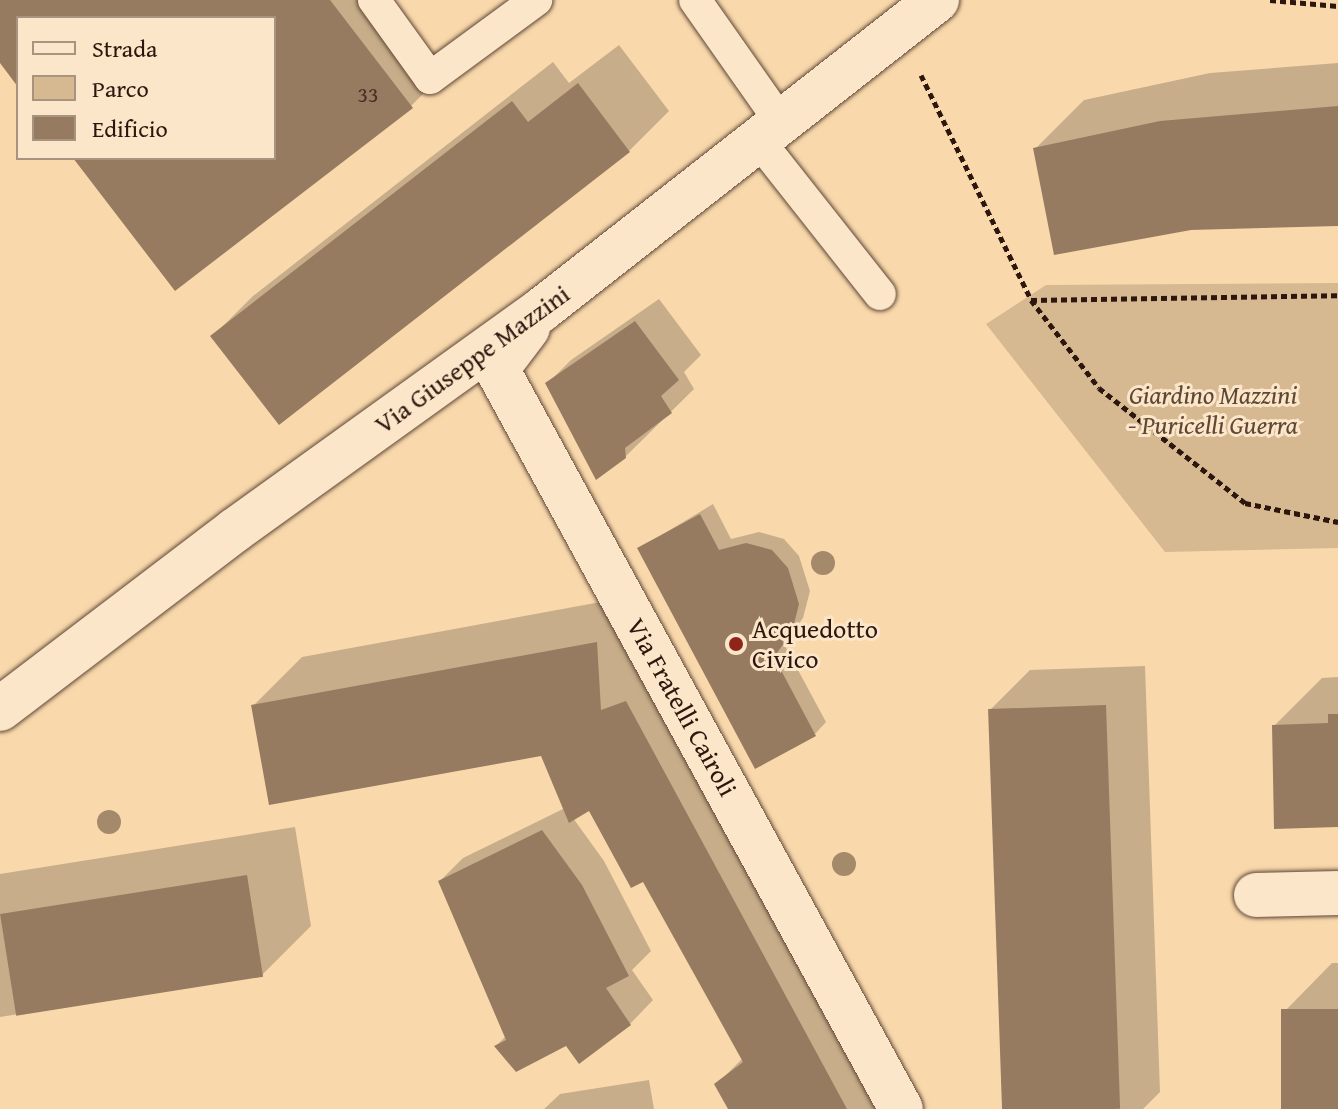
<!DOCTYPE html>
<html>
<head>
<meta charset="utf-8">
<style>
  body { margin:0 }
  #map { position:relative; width:1338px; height:1109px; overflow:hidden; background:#f9d9ac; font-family:"Gentium Book Plus",serif }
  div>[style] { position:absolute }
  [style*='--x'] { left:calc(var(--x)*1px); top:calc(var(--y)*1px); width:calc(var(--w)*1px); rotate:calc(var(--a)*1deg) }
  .green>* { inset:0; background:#d6b891 }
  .shadow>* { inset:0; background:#0003 }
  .building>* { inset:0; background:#977b60; transform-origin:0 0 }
  .path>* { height:5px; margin-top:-2.5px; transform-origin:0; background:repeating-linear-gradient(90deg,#2c160e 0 6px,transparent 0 10px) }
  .roads { filter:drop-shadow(0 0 2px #5f4736) drop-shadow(0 0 2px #5f4736) }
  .lane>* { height:32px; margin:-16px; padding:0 16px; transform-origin:16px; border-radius:16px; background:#fbe6c9 }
  .street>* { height:44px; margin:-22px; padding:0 22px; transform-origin:22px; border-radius:22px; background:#fbe6c9 }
  .trees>* { width:24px; height:24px; margin:-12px; border-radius:50%; background:#a4896b }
  .dots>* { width:22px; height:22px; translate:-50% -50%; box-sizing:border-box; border:4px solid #fbe6c9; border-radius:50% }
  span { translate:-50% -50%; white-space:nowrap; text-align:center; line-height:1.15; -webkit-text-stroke:6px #fbe6c9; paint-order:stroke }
  .number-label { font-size:22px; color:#472f22 }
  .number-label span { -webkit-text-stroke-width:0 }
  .street-label { font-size:26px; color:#2c160e }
  .park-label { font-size:26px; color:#5f4735; font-style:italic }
  .poi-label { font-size:26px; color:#2c160e }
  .left { translate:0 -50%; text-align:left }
  .legend { position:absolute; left:16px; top:16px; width:260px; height:144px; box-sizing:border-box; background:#fbe6c9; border:2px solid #a8937e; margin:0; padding:10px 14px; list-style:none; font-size:24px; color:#2c160e }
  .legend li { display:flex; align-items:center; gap:16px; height:40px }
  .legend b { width:40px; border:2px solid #a8937e }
</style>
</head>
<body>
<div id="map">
  <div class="green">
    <i style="clip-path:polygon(1338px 283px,1338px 548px,1165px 552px,986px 324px,1046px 285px)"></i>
  </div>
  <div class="shadow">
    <i style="clip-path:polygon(0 0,388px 0,444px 73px,411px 106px,176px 289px,75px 158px,274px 158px,274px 18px,18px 18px,18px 83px,0 60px)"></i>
    <i style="clip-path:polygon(619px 45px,669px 111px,629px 151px,213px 336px,253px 296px,553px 62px,569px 83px)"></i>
    <i style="clip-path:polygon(1338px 63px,1338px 225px,1035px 149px,1084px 100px,1210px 73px)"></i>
    <i style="clip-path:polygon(659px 299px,701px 355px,684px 372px,694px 389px,625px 457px,548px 383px,571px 360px)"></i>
    <i style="clip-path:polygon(713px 504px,731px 539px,759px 532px,784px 539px,799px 556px,810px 591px,803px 618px,784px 644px,826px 722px,815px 734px,640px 548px)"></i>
    <i style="clip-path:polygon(644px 594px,908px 1109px,730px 1109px,717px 1084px,743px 1058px,644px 879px,591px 810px,573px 818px,604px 861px,651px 951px,632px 970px,653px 1000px,630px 1024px,567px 1044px,496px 1046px,506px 1036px,440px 881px,463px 858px,565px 808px,542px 754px,253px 706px,302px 657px)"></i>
    <i style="clip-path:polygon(1145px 666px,1160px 1092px,1143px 1109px,1004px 1109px,990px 710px,1030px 670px)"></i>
    <i style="clip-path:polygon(1338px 677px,1338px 825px,1274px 726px,1322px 678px)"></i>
    <i style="clip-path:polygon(295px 827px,311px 926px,262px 975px,0 1017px,0 874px)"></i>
    <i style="clip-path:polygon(1332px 963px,1338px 963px,1338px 1107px,1308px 1108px,1284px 1012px)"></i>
    <i style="clip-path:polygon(649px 1080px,654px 1109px,544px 1109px,560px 1094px)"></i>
  </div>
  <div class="building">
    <i style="clip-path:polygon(0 0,330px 0,413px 108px,175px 291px,73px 158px,274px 158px,274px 18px,18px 18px,18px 87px,0 63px)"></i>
    <i style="clip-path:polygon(578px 83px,630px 152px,279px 425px,210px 336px,512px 101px,528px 122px)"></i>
    <i style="clip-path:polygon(1338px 106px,1338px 226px,1191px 230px,1054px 255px,1033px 148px,1160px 121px)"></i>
    <i style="clip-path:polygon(635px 321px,679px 380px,661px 396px,672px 413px,625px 448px,626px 458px,596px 480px,545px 383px)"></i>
    <i style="clip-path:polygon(700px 514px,719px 550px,746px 543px,772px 550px,788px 568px,799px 604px,792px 632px,774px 657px,816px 736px,755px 769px,637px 548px)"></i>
    <i style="clip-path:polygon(597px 642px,601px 710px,626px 701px,847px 1109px,728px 1109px,714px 1084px,743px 1062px,643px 882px,631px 888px,589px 811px,569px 823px,541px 756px,269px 805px,251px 705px)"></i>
    <i style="left:1106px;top:705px;width:404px;height:118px;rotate:88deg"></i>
    <i style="clip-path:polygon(1328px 714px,1338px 714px,1338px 827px,1274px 829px,1272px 725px,1328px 723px)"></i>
    <i style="clip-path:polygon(542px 830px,582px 885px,629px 976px,606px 988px,631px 1025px,579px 1064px,566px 1046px,516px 1072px,494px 1046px,506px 1040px,438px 881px)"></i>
    <i style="left:247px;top:875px;width:103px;height:250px;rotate:81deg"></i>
    <i style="left:1338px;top:1009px;width:100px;height:57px;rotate:90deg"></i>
  </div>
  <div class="path">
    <i style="--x:1270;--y:0;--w:68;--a:5"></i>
    <i style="--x:921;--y:75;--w:250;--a:63.9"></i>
    <i style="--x:1031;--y:300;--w:111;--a:52.3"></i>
    <i style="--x:1099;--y:388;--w:186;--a:38.2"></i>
    <i style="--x:1245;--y:503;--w:95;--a:11.5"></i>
    <i style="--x:1031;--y:300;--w:307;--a:-0.9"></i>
  </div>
  <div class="roads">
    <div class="lane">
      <i style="--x:374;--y:0;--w:96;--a:54.3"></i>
      <i style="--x:430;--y:78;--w:132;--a:-36.3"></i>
      <i style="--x:695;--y:0;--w:151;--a:54.9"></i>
      <i style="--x:759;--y:141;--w:195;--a:51.7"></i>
    </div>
    <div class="street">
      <i style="--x:528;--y:328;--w:51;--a:127.1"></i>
      <i style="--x:497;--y:369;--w:843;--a:61.37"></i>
      <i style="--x:0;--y:709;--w:295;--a:-37.3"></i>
      <i style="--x:235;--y:530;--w:377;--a:-35.7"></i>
      <i style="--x:541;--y:310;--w:503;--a:-38.05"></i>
      <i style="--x:1256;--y:895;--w:82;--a:-1.4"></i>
    </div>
  </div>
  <div class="trees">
    <i style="left:823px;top:563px"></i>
    <i style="left:109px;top:822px"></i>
    <i style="left:844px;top:864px"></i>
  </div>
  <div class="dots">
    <i style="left:736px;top:644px;background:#8f2418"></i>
  </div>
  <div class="number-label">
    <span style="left:368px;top:95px">33</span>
  </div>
  <div class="street-label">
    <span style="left:472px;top:359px;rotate:-36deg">Via Giuseppe Mazzini</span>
    <span style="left:682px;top:707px;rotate:61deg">Via Fratelli Cairoli</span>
  </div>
  <div class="park-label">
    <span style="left:1213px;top:410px">Giardino Mazzini<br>- Puricelli Guerra</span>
  </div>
  <div class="poi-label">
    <span class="left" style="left:752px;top:644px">Acquedotto<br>Civico</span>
  </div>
  <ul class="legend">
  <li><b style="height:10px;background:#fbe6c9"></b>Strada</li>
  <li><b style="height:22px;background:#d6b891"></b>Parco</li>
  <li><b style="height:22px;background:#977b60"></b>Edificio</li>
  </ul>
</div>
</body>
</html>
